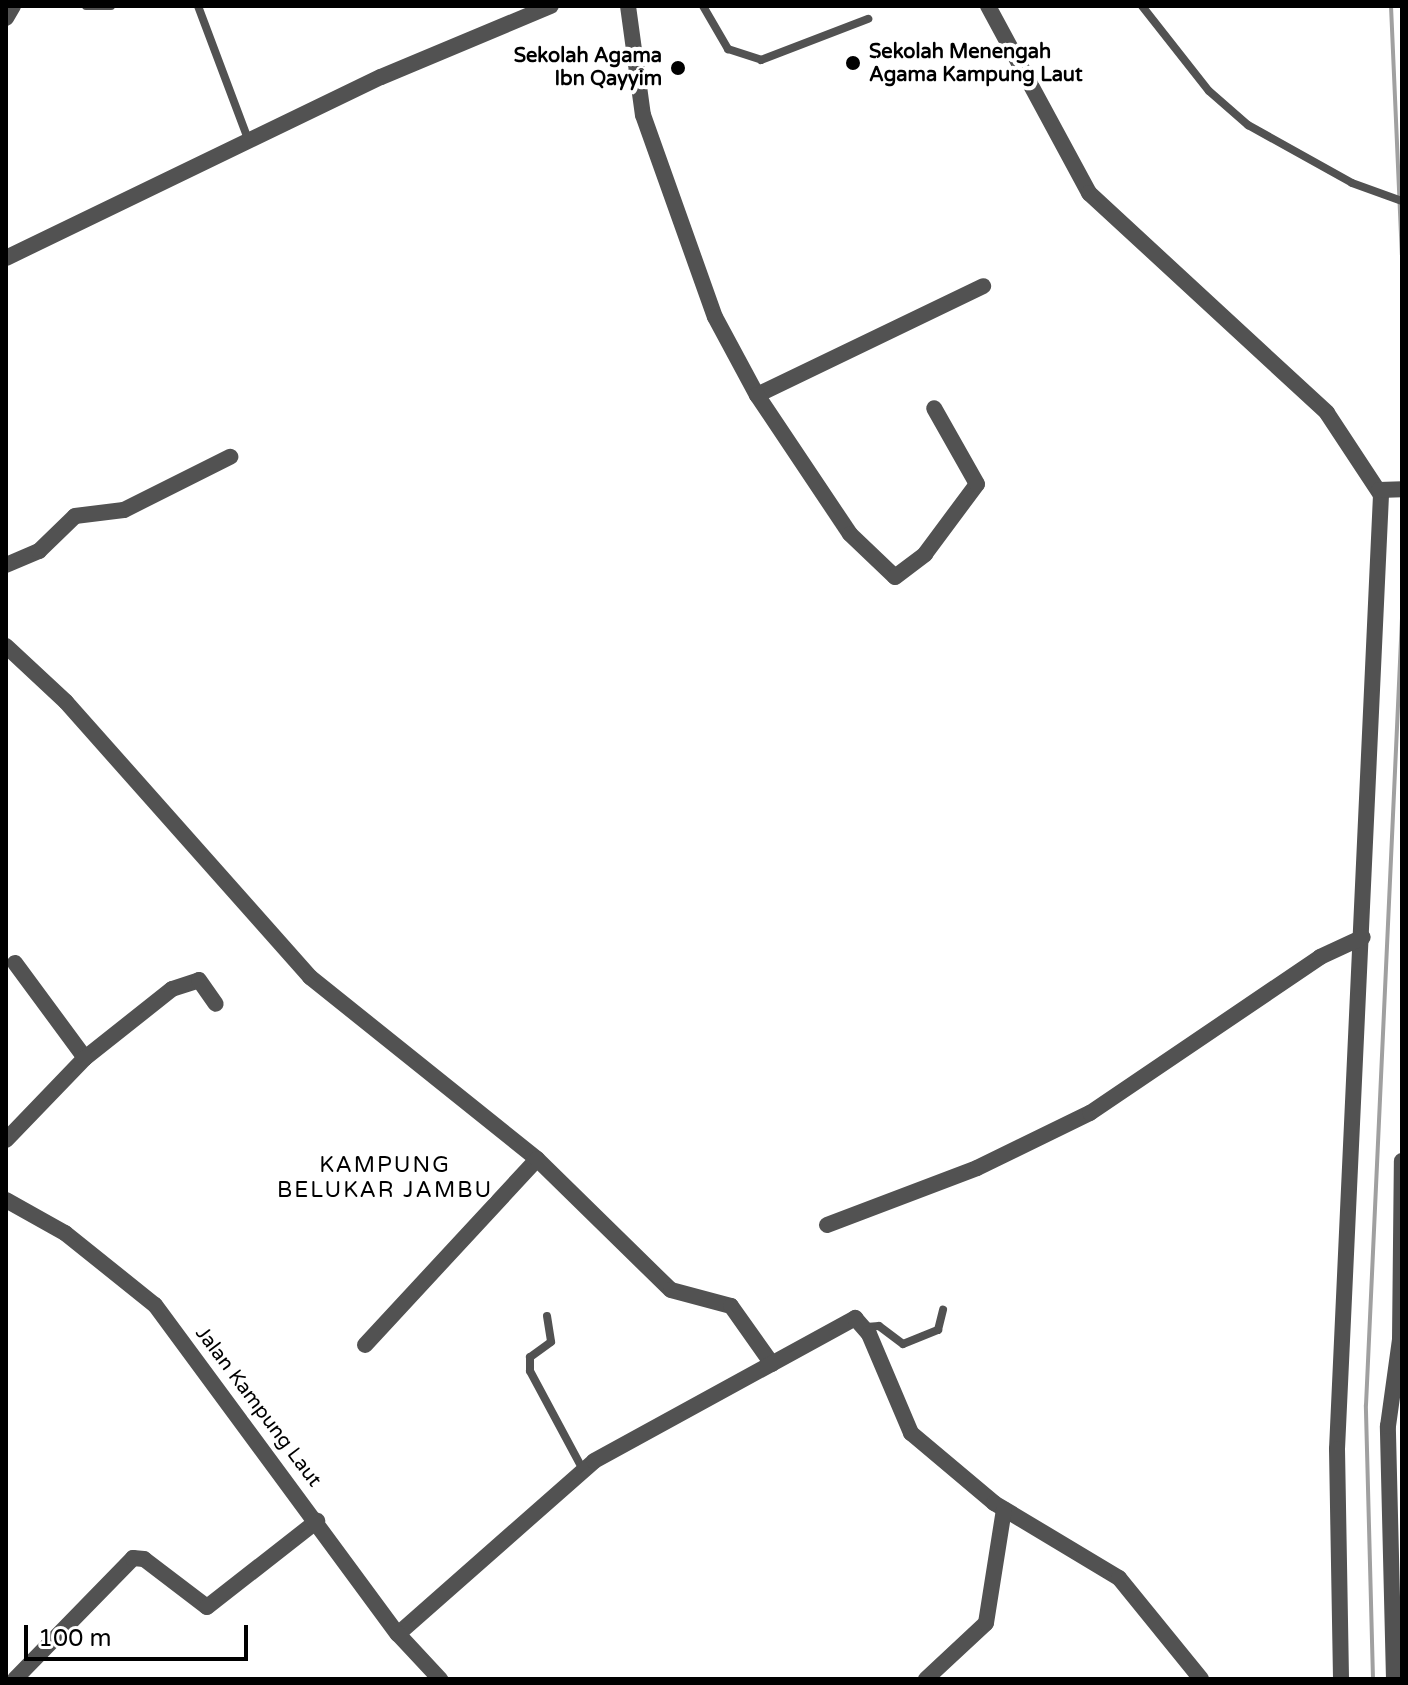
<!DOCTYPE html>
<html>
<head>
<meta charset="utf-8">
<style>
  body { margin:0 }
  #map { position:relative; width:1408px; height:1685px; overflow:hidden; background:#fff; font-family:"Varela Round",sans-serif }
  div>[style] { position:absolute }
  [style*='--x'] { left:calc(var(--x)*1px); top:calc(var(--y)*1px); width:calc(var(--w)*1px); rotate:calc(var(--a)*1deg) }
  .stream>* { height:4px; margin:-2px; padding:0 2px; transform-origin:2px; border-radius:2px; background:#a0a0a0 }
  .service>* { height:8px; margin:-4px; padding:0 4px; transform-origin:4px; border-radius:4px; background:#525252 }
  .minor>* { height:16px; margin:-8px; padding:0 8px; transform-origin:8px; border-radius:8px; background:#525252 }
  .tertiary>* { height:16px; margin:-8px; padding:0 8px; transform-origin:8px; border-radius:8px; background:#525252 }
  .dots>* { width:22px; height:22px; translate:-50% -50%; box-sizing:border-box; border:4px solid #fff; border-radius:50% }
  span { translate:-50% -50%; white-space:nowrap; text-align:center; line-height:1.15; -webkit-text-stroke:8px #fff; paint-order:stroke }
  .poi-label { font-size:20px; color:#000; font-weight:700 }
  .left { translate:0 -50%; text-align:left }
  .right { translate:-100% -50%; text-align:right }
  .street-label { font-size:20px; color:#000 }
  .neighbourhood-label { font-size:22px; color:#000; letter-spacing:2px }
  .frame { position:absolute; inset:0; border:8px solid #000; pointer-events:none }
  .scale { position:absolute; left:24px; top:1625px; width:224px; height:36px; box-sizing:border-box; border:4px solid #000; border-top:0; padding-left:10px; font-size:24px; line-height:28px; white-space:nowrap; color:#000; -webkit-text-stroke:6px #fff; paint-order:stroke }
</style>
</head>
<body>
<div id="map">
  <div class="stream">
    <i style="--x:1391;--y:6;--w:249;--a:87.5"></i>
    <i style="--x:1373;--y:1679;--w:274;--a:-91.5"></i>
    <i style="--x:1366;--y:1405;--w:789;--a:-87.38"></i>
  </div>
  <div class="service">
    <i style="--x:86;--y:6;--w:25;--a:0"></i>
    <i style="--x:198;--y:6;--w:142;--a:69.4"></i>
    <i style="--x:703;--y:6;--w:50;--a:59.8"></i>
    <i style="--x:728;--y:49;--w:35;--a:18"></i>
    <i style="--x:761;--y:60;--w:115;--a:-21"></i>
    <i style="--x:1142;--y:6;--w:108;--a:51.8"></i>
    <i style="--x:1209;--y:91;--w:52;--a:41.1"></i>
    <i style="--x:1248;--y:125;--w:119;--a:29.1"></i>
    <i style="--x:1352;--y:183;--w:53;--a:19.8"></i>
    <i style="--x:547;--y:1316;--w:26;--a:81"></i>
    <i style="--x:551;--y:1342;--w:26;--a:144"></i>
    <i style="--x:530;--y:1357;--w:14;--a:90"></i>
    <i style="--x:530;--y:1371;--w:112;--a:61.8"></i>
    <i style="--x:866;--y:1327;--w:13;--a:-4"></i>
    <i style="--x:879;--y:1326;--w:30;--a:37"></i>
    <i style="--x:903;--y:1344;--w:38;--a:-22"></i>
    <i style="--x:938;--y:1330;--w:21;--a:-76"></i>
  </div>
  <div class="minor">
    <i style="--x:628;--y:6;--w:110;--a:82.2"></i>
    <i style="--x:643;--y:115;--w:214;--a:70.4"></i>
    <i style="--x:715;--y:317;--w:89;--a:61.7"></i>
    <i style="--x:757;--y:395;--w:251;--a:-25.7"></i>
    <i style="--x:988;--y:6;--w:213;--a:61.6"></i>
    <i style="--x:1089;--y:193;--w:324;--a:42.7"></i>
    <i style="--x:1327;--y:413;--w:98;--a:56.6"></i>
    <i style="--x:1381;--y:495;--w:955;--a:92.64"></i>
    <i style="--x:1337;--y:1449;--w:230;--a:89"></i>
    <i style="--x:6;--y:18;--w:14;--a:-60"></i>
    <i style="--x:6;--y:258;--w:416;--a:-25.8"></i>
    <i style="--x:381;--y:77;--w:184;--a:-22.7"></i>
    <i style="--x:757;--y:395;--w:167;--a:56.2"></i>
    <i style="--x:850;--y:534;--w:62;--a:43.7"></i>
    <i style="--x:895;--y:577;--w:38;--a:-37"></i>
    <i style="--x:925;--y:554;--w:87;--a:-53.4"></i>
    <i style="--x:977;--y:484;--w:87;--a:-119.5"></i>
    <i style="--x:1379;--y:490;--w:23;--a:-2"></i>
    <i style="--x:6;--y:565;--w:36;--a:-23"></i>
    <i style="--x:39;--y:551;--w:50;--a:-44.2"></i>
    <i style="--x:75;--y:516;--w:49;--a:-7"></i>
    <i style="--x:124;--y:510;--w:119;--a:-26.6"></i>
    <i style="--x:6;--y:646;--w:82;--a:43"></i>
    <i style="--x:66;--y:702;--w:368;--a:48.4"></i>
    <i style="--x:310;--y:977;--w:291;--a:38.7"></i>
    <i style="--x:15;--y:963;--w:118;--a:53.6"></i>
    <i style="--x:6;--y:1140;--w:114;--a:-46.1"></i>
    <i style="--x:85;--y:1058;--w:111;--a:-38.4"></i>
    <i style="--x:172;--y:989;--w:28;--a:-18"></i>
    <i style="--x:199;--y:980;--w:29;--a:55"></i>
    <i style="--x:827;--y:1225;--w:160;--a:-20.8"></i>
    <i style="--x:977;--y:1168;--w:126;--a:-26"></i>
    <i style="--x:1090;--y:1113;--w:278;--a:-34.1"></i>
    <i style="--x:1320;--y:957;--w:47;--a:-24.9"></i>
    <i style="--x:365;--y:1345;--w:253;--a:-47.2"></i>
    <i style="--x:537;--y:1159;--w:187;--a:44.4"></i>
    <i style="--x:671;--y:1290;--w:62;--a:14.9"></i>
    <i style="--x:731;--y:1306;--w:71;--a:54.7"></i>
    <i style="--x:398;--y:1634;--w:261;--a:-41.4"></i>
    <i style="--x:594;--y:1461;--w:298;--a:-28.7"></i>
    <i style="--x:855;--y:1318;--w:21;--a:49"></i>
    <i style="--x:869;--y:1334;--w:108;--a:67"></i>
    <i style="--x:911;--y:1433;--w:109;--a:40.1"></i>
    <i style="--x:994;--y:1503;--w:146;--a:31"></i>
    <i style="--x:1119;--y:1578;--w:130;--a:50.9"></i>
    <i style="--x:15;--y:1679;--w:169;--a:-45.7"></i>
    <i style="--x:133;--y:1558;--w:11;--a:5"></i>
    <i style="--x:144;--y:1559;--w:79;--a:37.3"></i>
    <i style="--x:207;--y:1607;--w:140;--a:-38"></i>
    <i style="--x:926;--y:1679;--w:82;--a:-43"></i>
    <i style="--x:986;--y:1623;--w:115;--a:-81"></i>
    <i style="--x:1394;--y:1679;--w:253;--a:-91.4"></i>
    <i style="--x:1388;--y:1426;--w:88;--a:-82.1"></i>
    <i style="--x:1400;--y:1339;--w:178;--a:-89.4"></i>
  </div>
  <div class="tertiary">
    <i style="--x:6;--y:1200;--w:68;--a:29.2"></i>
    <i style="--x:65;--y:1233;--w:115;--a:38.7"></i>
    <i style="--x:155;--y:1305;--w:409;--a:53.6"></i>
    <i style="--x:398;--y:1634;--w:62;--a:47"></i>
  </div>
  <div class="dots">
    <i style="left:853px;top:63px;background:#000"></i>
    <i style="left:678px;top:68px;background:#000"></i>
  </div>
  <div class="poi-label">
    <span class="left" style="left:869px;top:64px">Sekolah Menengah<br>Agama Kampung Laut</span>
    <span class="right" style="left:662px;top:68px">Sekolah Agama<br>Ibn Qayyim</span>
  </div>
  <div class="street-label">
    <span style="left:258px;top:1407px;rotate:53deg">Jalan Kampung Laut</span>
  </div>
  <div class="neighbourhood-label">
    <span style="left:385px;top:1178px">KAMPUNG<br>BELUKAR JAMBU</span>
  </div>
  <div class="frame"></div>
  <div class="scale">100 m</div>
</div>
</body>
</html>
